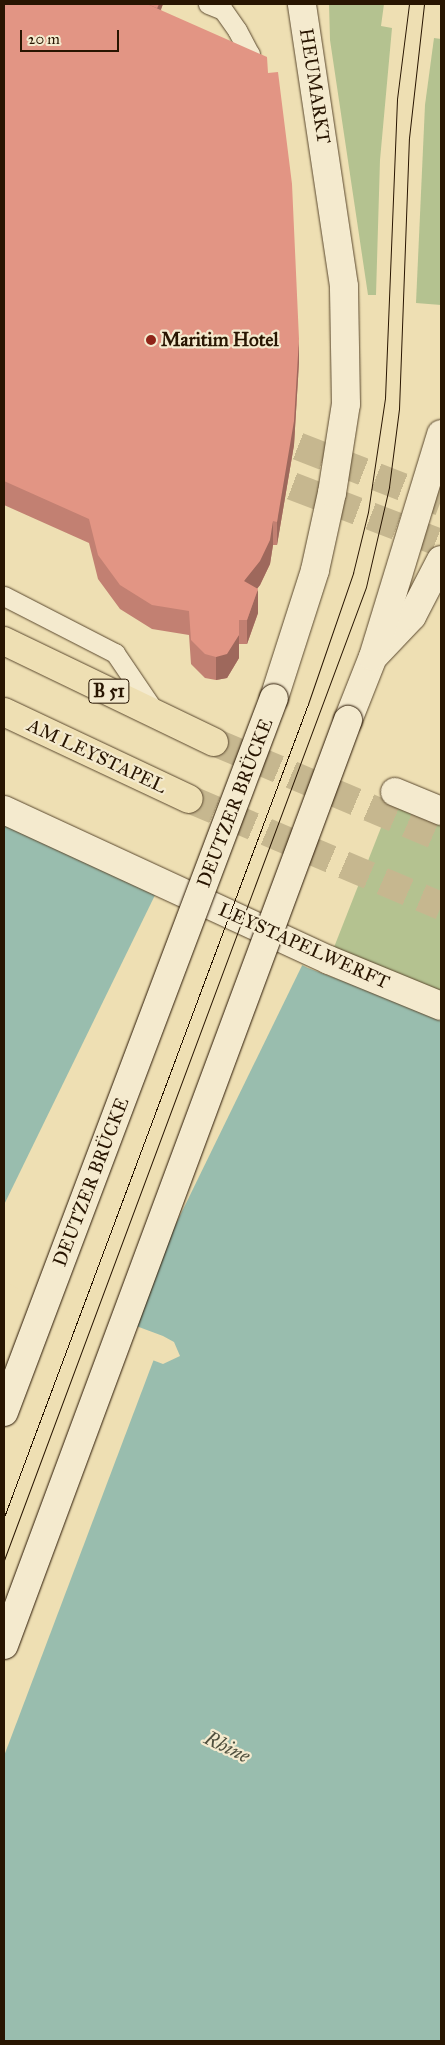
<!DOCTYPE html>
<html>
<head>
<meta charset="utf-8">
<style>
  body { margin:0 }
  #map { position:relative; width:445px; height:2045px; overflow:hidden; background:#eedfb3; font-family:"IM FELL Great Primer",serif }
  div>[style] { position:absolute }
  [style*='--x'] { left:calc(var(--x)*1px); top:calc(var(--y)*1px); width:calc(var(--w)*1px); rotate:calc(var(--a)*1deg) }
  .green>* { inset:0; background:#b4c290 }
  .water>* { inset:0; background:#99bdae }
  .pier>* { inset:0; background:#eedfb3; transform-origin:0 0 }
  .secondary-tunnel>* { height:28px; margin-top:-14px; transform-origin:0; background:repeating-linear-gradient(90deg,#c6b78f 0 28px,transparent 0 42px) }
  .primary-tunnel>* { height:28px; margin-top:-14px; transform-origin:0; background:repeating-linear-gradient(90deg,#c6b78f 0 28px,transparent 0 42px) }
  .roads { filter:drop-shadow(0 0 1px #5a482e) drop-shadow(0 0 1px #5a482e) }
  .lane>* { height:19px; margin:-9.5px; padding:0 9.5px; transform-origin:9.5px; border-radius:9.5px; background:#f4eace }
  .street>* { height:28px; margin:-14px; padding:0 14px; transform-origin:14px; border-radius:14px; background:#f4eace }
  .secondary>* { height:28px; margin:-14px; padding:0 14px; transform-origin:14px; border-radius:14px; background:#f4eace }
  .primary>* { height:28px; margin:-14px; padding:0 14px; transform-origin:14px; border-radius:14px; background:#eedfb3 }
  .tram>* { height:1px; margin:-0.5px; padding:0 0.5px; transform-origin:0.5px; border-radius:0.5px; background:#281501 }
  .bridges { filter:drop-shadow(0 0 1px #281501) drop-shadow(0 0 1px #281501) }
  .secondary-bridge>* { height:28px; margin:-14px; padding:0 14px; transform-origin:14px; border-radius:14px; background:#f4eace }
  .wall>* { inset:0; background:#c28072 }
  .shaded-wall>* { inset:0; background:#9e685c }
  .building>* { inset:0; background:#e29584 }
  .dots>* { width:14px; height:14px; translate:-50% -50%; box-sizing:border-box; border:2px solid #f4eace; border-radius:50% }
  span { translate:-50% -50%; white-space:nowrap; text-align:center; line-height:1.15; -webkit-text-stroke:4.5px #f4eace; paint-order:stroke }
  .shield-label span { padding:1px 4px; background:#f4eace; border:1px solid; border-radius:4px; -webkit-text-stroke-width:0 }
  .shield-label { font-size:18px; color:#281501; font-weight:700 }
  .street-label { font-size:19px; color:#281501 }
  .poi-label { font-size:19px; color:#281501; font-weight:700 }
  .left { translate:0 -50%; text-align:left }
  .water-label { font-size:20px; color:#50503e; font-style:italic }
  .frame { position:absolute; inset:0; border:5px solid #281501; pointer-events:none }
  .scale { position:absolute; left:20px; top:30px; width:99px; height:22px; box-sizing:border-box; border:2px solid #281501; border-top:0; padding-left:6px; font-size:15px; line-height:18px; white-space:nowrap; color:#281501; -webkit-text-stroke:4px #f4eace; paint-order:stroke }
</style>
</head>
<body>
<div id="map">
  <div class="green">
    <i style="clip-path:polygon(329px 4px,384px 4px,381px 26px,392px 28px,380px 160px,376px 295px,368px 295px,330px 40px)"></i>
    <i style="clip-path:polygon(434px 38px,441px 39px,441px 305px,416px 303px,425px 105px)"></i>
    <i style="clip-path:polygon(395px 792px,441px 811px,441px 1006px,329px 960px)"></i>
  </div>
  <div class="water">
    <i style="clip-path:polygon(4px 822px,308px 968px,441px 1018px,441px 2041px,4px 2041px,4px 1304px,163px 1364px,180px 1356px,174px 1342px,163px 1336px,10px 1279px,4px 1280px)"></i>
  </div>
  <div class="pier">
    <i style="left:157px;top:891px;width:163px;height:418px;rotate:26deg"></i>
    <i style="clip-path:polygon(4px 1302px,154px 1359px,4px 1756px)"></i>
  </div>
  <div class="secondary-tunnel">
    <i style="--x:259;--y:431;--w:195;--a:21.3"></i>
    <i style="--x:253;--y:471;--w:201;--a:21"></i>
  </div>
  <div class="primary-tunnel">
    <i style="--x:214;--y:742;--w:246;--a:22.9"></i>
    <i style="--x:189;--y:799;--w:274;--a:23"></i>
  </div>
  <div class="roads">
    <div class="lane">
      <i style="--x:208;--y:4;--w:16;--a:22"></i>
      <i style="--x:223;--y:10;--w:24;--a:55"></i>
      <i style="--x:237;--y:30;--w:27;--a:62"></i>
      <i style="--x:250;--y:54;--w:19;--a:90"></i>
      <i style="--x:4;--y:596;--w:125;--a:27.2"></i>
      <i style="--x:115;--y:653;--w:71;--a:55.9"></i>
    </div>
    <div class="street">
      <i style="--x:395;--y:792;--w:50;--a:22.4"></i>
      <i style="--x:4;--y:810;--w:358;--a:24.8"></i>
      <i style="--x:329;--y:960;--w:121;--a:22.3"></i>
    </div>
    <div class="secondary">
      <i style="--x:376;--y:654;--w:52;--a:-46.5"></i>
      <i style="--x:412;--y:616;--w:63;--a:-62.6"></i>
      <i style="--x:274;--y:698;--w:134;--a:-72.2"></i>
      <i style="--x:315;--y:570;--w:79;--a:-77.6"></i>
      <i style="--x:332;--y:493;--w:90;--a:-81.1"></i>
      <i style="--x:346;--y:404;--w:118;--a:-91"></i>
      <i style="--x:344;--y:286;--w:285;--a:-98.5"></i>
      <i style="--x:348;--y:720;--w:68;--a:-68.4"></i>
      <i style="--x:373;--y:657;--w:233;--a:-73"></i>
    </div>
    <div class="primary">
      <i style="--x:4;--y:641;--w:233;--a:25.7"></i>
      <i style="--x:4;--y:712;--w:204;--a:25.2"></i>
    </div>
  </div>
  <div class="tram">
    <i style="--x:4;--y:1517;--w:868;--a:-69.5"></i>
    <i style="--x:308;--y:704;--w:139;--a:-71"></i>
    <i style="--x:353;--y:573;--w:63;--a:-76.2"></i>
    <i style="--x:368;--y:512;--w:115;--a:-81.5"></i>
    <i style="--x:385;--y:398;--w:299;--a:-87.7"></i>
    <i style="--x:397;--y:99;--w:96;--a:-82.8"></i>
    <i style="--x:4;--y:1560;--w:1038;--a:-69.59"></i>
    <i style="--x:366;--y:587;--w:103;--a:-77"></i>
    <i style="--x:389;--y:487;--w:79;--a:-82.7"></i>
    <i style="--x:399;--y:409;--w:271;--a:-87.9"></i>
    <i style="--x:409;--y:138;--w:135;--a:-83.6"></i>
  </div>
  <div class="bridges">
    <div class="secondary-bridge">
      <i style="--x:4;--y:1412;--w:763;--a:-69.29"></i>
      <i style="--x:4;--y:1645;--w:987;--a:-69.6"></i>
    </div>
  </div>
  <div class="wall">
    <i style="clip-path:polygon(4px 4px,163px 4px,161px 10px,299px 362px,294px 445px,277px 545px,273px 545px,270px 564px,260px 585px,257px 589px,258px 613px,247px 644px,239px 644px,239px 658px,227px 678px,216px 680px,205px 678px,191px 664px,189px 635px,152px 629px,120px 609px,98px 579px,89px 543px,4px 505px)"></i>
  </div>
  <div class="shaded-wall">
    <i style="clip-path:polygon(159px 4px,163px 4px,152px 30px,152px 21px)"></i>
    <i style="clip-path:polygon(299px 339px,299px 362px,294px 445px,277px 545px,277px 522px)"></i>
    <i style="clip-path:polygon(273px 521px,273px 545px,270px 564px,260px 585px,244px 605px,244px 581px)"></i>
    <i style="clip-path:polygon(258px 589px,258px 613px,247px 644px,247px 620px)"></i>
    <i style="clip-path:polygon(239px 635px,239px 658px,227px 678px,216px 680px,216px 657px)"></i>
  </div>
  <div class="building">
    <i style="clip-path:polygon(4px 4px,147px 4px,267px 57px,268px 73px,278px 72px,292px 184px,299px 339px,294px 421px,277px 522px,273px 521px,270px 540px,260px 561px,244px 581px,258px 589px,247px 620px,239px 620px,239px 635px,227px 654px,216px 657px,205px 654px,191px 640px,189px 611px,152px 605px,120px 585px,98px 555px,89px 519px,4px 481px)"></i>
    <i style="clip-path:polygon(147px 4px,159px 4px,157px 8px)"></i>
  </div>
  <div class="dots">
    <i style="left:151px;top:340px;background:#8f2418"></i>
  </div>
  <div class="shield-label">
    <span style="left:109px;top:691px">B 51</span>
  </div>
  <div class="street-label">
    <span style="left:315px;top:86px;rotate:81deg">HEUMARKT</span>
    <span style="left:97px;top:756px;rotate:25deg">AM LEYSTAPEL</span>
    <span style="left:235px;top:803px;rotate:-69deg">DEUTZER BRÜCKE</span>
    <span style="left:304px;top:946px;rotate:24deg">LEYSTAPELWERFT</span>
    <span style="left:91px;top:1182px;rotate:-69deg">DEUTZER BRÜCKE</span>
  </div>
  <div class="poi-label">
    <span class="left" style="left:161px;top:340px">Maritim Hotel</span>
  </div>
  <div class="water-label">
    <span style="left:227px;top:1747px;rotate:26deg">Rhine</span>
  </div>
  <div class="frame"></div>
  <div class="scale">20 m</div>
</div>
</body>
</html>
